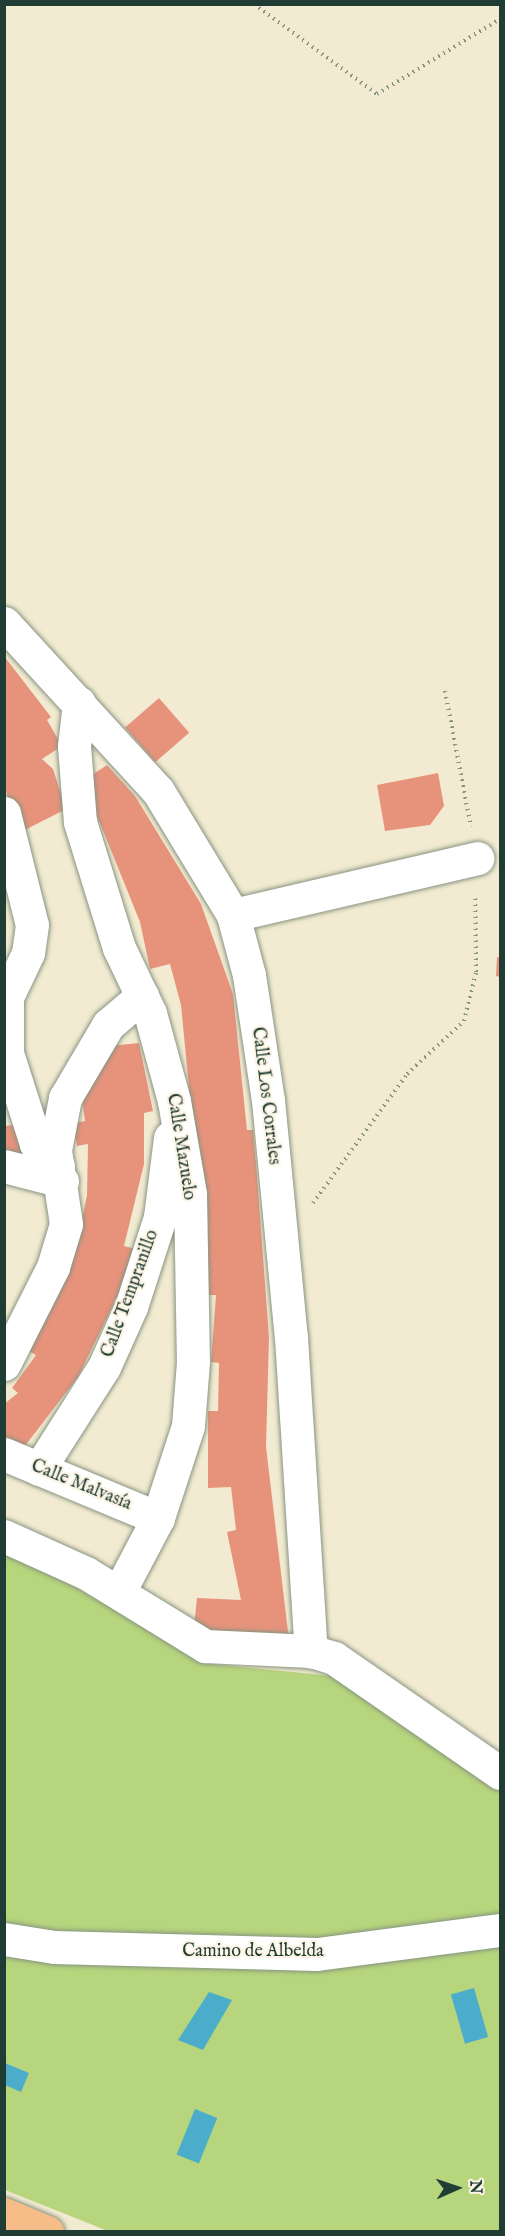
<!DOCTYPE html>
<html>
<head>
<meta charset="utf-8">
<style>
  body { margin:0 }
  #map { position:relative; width:505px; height:2236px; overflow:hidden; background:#f2ebd1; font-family:"IM FELL English",serif }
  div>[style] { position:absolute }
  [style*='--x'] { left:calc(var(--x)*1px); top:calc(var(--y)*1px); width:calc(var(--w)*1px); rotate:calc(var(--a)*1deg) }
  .green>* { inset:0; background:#b6d57c }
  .water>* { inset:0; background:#4badca; transform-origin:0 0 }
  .building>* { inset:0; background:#e7937c; transform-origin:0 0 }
  .path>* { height:4px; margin-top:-2px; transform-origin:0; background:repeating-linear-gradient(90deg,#889482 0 1.5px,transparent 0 6px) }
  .roads { filter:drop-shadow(0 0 2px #889482) drop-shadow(0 0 2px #889482) }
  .minor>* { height:33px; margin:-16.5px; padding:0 16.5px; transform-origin:16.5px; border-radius:16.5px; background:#fff }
  .major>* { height:33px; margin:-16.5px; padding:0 16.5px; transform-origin:16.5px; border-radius:16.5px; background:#f7bd88 }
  span { translate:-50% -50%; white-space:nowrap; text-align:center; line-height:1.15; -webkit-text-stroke:4.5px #fcf5e5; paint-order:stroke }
  .street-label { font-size:18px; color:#1f3d34 }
  .frame { position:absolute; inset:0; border:6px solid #1f3d34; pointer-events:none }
  .north { position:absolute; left:427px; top:2158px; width:60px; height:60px; -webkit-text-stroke:4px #fcf5e5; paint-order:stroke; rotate:87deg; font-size:16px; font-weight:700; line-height:24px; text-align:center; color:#1f3d34 }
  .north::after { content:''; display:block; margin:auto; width:21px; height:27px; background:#1f3d34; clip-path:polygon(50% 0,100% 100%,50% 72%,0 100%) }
</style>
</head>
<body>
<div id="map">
  <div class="green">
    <i style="clip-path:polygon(4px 1550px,101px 1601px,200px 1663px,343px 1677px,500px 1790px,500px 2231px,108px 2231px,5px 2190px)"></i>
  </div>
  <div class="water">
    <i style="left:474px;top:1988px;width:51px;height:24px;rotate:74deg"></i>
    <i style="clip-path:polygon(209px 1992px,232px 2000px,203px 2050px,178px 2040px)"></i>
    <i style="clip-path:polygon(5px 2063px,29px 2073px,21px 2092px,5px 2085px)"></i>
    <i style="left:195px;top:2109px;width:24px;height:49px;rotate:22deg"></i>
  </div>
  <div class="building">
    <i style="clip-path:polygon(4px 656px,51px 717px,47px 720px,62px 746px,42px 759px,53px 769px,66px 809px,19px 833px,4px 785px)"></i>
    <i style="left:159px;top:698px;width:46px;height:45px;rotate:49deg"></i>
    <i style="clip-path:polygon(107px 765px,135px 796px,201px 904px,233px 994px,247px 1130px,253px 1130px,257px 1176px,269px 1337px,266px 1447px,289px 1640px,241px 1639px,194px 1626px,197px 1598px,241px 1600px,227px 1532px,236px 1530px,231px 1487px,208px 1488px,208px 1411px,218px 1411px,219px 1363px,211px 1362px,216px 1295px,209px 1295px,181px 1005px,170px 964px,150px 969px,140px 922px,83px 781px)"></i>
    <i style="clip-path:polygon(438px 773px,444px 806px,430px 825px,385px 831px,377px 785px)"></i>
    <i style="clip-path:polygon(497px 957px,500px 958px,500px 977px,496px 976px)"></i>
    <i style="clip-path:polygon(139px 1043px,153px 1111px,144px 1113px,144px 1164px,124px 1246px,140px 1250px,78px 1377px,18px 1455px,4px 1443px,4px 1404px,18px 1393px,12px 1388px,36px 1355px,25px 1349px,79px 1234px,87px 1195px,88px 1144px,77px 1146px,73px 1123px,85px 1121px,80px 1084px,109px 1046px)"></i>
    <i style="clip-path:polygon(24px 1124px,27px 1159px,4px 1154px,4px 1126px)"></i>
  </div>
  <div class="path">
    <i style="--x:254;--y:4;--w:152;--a:36.2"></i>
    <i style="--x:377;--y:94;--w:144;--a:-31.4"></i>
    <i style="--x:445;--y:691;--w:138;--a:79.2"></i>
    <i style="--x:313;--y:1203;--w:160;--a:-53.9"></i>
    <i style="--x:407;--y:1074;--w:78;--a:-42.9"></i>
    <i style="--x:464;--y:1021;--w:50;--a:-76.2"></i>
    <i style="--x:476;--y:972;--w:78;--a:-90.7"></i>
  </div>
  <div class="roads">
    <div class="minor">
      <i style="--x:4;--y:623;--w:228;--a:47.5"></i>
      <i style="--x:158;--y:791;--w:145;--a:58.8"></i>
      <i style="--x:233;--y:915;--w:62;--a:75.1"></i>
      <i style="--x:249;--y:975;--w:126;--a:81.4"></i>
      <i style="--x:268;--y:1100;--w:238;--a:84.5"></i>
      <i style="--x:291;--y:1337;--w:315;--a:86.4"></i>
      <i style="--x:79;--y:703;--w:43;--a:96.6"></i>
      <i style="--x:74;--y:746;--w:76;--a:85.5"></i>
      <i style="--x:80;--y:822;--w:132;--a:72.8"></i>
      <i style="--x:119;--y:948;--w:72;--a:64.5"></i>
      <i style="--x:150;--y:1013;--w:91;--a:74.7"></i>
      <i style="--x:174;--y:1101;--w:94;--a:80.2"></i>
      <i style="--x:190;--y:1194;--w:168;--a:89"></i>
      <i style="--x:193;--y:1362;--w:64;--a:94.5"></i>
      <i style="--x:188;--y:1426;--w:97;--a:108.1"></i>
      <i style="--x:158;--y:1518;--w:84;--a:117.8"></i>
      <i style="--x:4;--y:813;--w:115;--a:76"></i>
      <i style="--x:32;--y:925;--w:28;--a:98"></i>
      <i style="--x:28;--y:953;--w:49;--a:115.5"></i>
      <i style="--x:7;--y:997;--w:56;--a:90"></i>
      <i style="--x:7;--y:1053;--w:96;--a:72.3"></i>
      <i style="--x:36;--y:1144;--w:31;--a:45"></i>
      <i style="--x:233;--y:915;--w:251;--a:-13.1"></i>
      <i style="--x:4;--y:1166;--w:60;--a:14.5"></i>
      <i style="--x:4;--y:1364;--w:109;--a:-63.2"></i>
      <i style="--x:53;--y:1267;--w:45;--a:-73.2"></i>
      <i style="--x:66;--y:1224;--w:75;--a:-98.5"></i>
      <i style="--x:55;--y:1150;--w:53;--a:-79.1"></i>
      <i style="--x:65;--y:1098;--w:85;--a:-59.5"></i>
      <i style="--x:108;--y:1025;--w:45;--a:-40.5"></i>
      <i style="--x:4;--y:1454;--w:167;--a:22.6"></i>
      <i style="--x:39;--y:1469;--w:121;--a:-57.5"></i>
      <i style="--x:104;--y:1367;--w:66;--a:-65.8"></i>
      <i style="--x:131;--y:1307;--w:95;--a:-72.1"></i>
      <i style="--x:160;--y:1217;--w:80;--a:-82.8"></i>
      <i style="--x:4;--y:1536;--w:90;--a:24.3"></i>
      <i style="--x:86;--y:1573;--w:140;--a:31.5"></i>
      <i style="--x:205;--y:1646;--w:106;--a:2.7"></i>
      <i style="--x:311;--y:1651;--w:24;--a:17"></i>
      <i style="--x:334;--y:1658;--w:202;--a:34.7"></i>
      <i style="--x:4;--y:1939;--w:51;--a:9.1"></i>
      <i style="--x:54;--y:1947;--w:263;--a:1.5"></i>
      <i style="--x:317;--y:1954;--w:185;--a:-7.5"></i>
    </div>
    <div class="major">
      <i style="--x:4;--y:2214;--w:47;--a:22.7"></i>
    </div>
  </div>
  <div class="street-label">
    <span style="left:265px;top:1096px;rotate:83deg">Calle Los Corrales</span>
    <span style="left:180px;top:1147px;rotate:81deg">Calle Mazuelo</span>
    <span style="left:131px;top:1294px;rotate:-70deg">Calle Tempranillo</span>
    <span style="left:81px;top:1486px;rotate:22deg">Calle Malvasía</span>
    <span style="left:253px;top:1952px">Camino de Albelda</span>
  </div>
  <div class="frame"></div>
  <div class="north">N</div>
</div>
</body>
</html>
